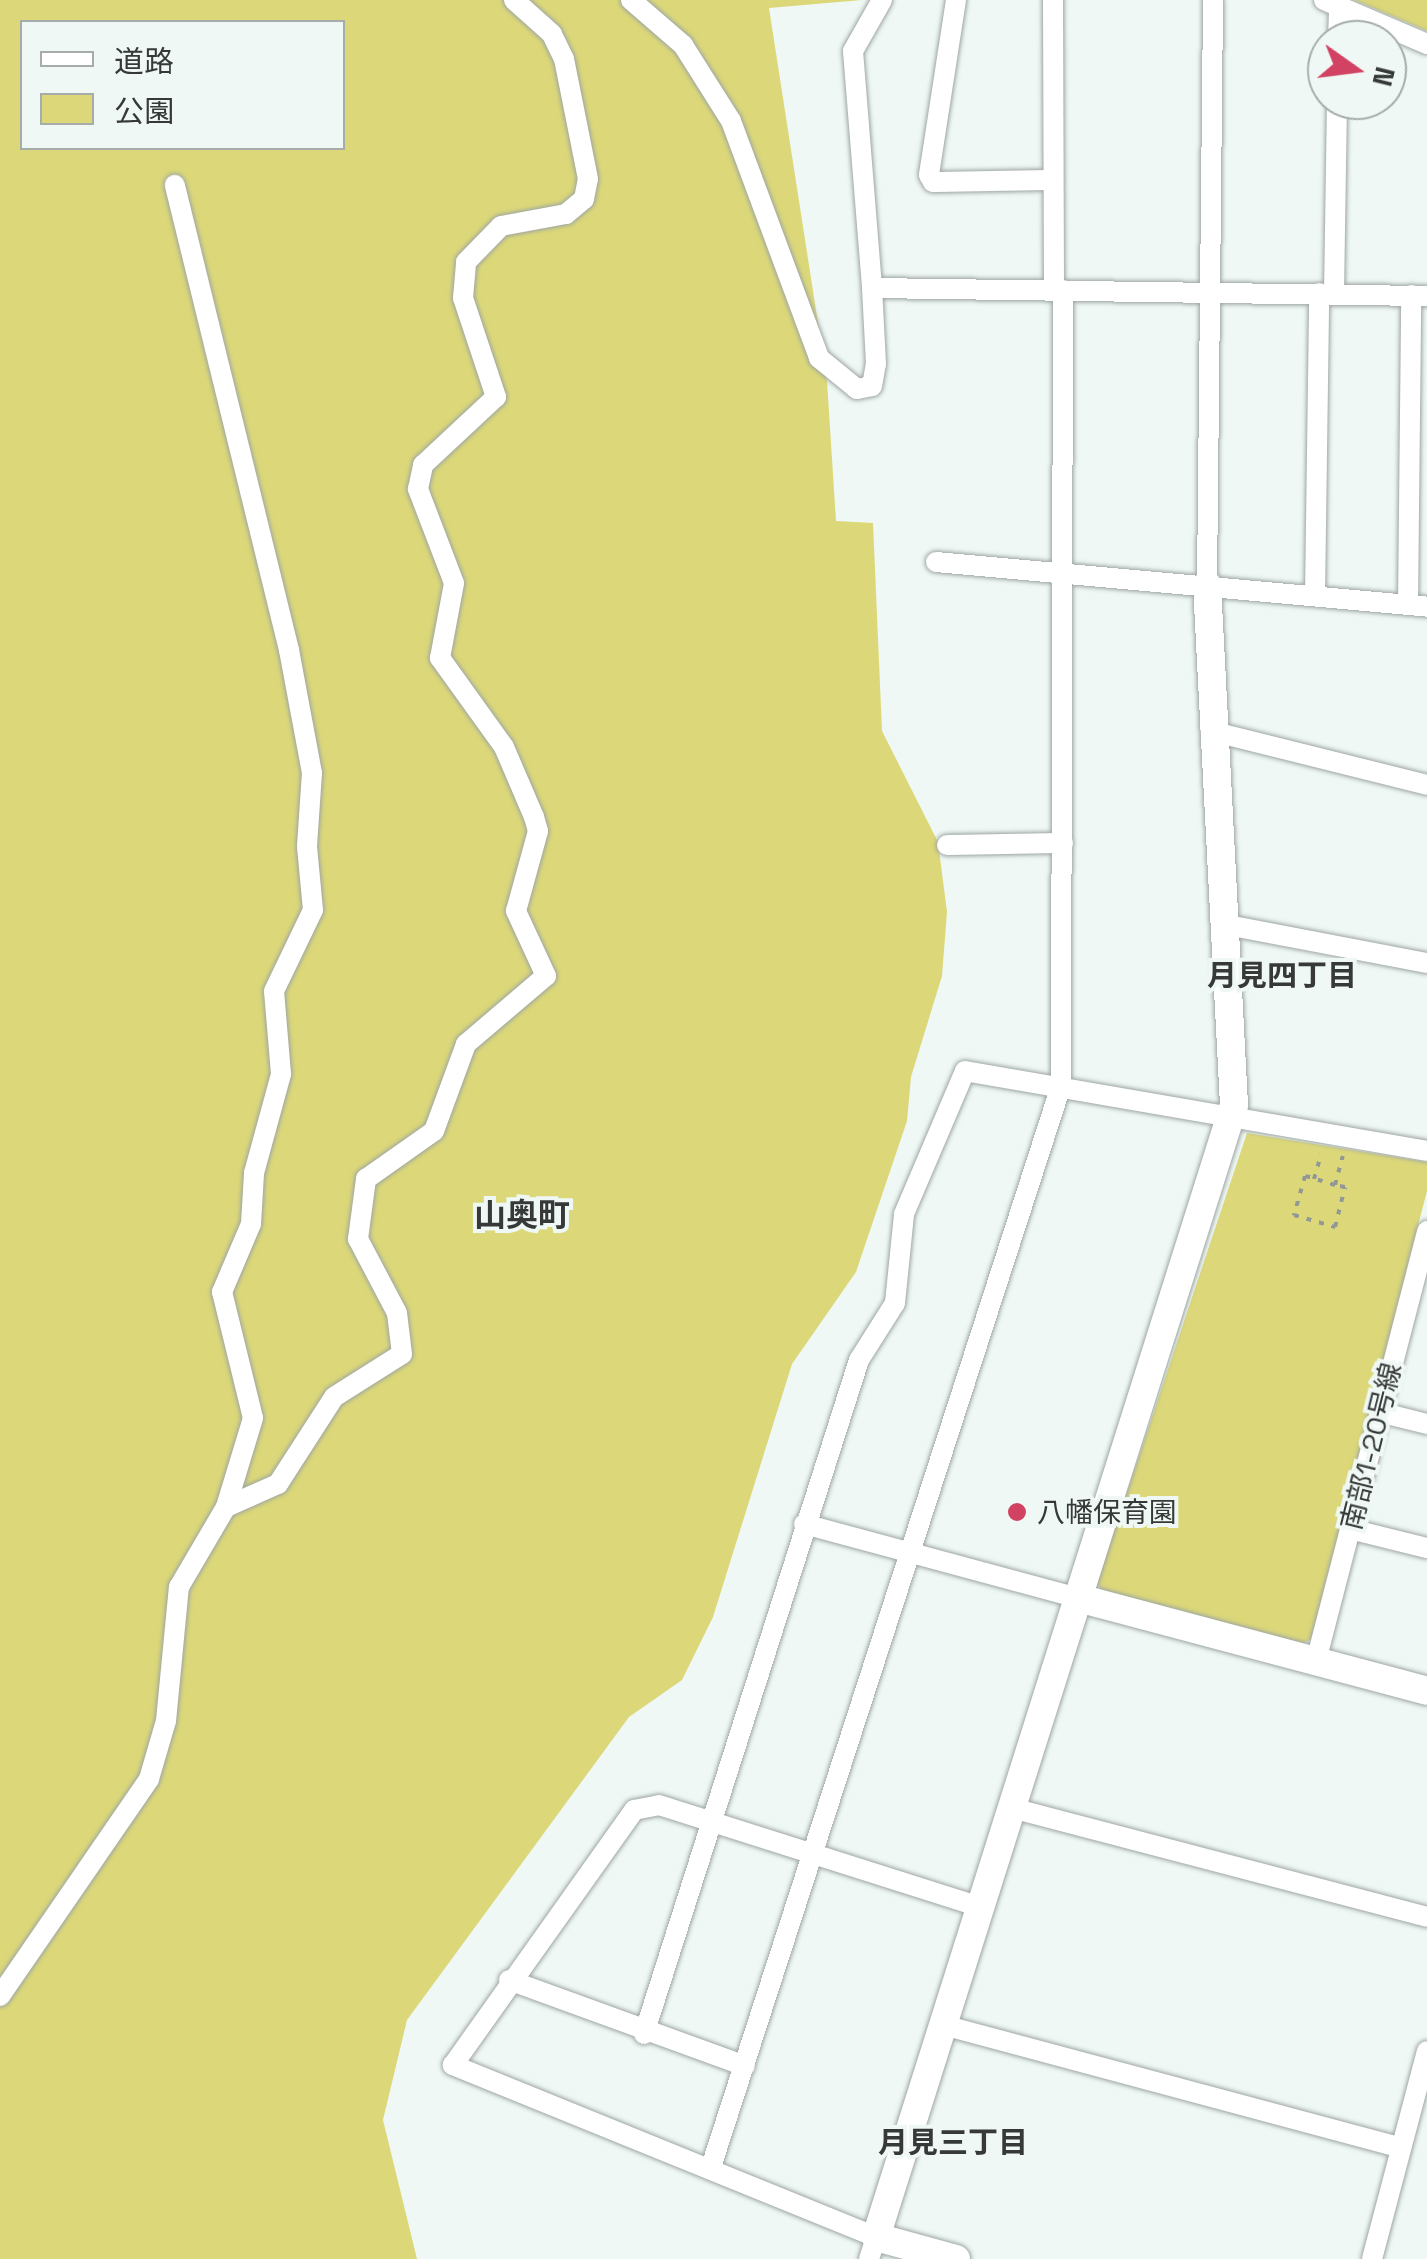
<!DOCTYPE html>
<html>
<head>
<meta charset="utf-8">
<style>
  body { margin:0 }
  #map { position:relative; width:1427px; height:2259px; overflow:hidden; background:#eff8f4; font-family:"Space Grotesk","Noto Sans JP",sans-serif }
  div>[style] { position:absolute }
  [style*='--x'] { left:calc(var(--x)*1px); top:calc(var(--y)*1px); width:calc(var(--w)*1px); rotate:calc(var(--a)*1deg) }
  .green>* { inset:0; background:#dcd879 }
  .path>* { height:4px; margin-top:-2px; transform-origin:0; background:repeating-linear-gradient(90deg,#929896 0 5px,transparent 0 13px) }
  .roads { filter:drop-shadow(0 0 2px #9ea6a3) drop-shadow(0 0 2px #9ea6a3) }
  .street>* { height:20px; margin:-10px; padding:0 10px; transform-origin:10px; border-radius:10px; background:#fff }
  .secondary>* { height:28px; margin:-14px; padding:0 14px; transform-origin:14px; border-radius:14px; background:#fff }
  .dots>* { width:28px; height:28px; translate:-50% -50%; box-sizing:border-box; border:5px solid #eff8f4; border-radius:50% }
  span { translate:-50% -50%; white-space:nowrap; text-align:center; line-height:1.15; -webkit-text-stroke:8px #eff8f4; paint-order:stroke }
  .street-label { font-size:28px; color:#363938 }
  .poi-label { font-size:28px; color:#363938 }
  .left { translate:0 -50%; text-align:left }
  .neighbourhood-label { font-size:30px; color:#363938; font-weight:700 }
  .quarter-label { font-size:32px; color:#363938; font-weight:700 }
  .legend { position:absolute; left:20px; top:20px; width:325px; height:130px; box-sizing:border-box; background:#eff8f4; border:2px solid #a5aca9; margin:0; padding:12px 18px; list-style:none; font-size:30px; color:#363938 }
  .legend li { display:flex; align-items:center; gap:20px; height:50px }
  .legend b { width:50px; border:2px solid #a5aca9 }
  .north { position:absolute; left:1307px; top:20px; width:100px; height:100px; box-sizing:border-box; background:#eff8f4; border:2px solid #a5aca9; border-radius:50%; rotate:104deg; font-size:28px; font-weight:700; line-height:40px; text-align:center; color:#363938 }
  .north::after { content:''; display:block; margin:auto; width:35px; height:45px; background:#d14263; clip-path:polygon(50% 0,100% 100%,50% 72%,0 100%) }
</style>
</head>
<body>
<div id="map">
  <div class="green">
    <i style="clip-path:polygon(evenodd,0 0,862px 0,769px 8px,827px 381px,836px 521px,873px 523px,882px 731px,938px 842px,947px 912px,942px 976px,911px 1077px,907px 1121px,856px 1272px,792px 1364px,713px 1617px,682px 1680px,629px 1717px,407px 2020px,383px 2120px,417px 2259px,0 2259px,0 0,22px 22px,342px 22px,342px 148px,22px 148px,22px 22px)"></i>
    <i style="clip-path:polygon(1354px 0,1427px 0,1427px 31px)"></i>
    <i style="clip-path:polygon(1247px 1133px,1427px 1162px,1427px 1191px,1311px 1639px,1300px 1646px,1102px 1592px,1097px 1582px)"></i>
  </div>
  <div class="path">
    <i style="--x:1314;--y:1179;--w:26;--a:-74"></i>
    <i style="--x:1335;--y:1185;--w:31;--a:-163"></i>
    <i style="--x:1305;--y:1176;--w:41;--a:105.8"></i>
    <i style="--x:1294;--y:1215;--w:43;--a:16.3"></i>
    <i style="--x:1335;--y:1227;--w:41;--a:-76"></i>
    <i style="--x:1345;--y:1187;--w:10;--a:-169"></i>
    <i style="--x:1335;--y:1185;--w:30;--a:-75"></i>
  </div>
  <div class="roads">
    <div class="street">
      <i style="--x:631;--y:0;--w:69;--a:40.9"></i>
      <i style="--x:683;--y:45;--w:90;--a:57.7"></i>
      <i style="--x:731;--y:121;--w:253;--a:69.6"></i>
      <i style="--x:819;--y:358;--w:49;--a:39.2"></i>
      <i style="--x:857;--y:389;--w:15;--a:-11"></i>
      <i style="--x:872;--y:386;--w:22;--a:-80"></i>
      <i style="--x:876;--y:364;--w:76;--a:-93"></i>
      <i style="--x:882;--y:0;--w:59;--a:119.6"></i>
      <i style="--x:853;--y:51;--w:238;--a:85.4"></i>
      <i style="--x:872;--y:288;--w:555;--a:0.83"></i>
      <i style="--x:956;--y:0;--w:177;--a:98.8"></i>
      <i style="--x:929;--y:175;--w:8;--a:60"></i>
      <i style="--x:933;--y:182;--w:119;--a:-1"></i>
      <i style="--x:1053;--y:0;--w:291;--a:89.8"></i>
      <i style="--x:1324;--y:0;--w:112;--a:23.1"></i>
      <i style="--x:1338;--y:40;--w:33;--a:-88"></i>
      <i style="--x:1334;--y:293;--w:193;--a:-89.1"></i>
      <i style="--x:936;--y:562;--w:493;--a:5.2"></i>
      <i style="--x:1207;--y:585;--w:585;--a:-89.41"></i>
      <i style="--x:1315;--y:596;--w:303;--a:-89.2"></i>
      <i style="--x:1408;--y:605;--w:310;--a:-89.4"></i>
      <i style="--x:1211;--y:731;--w:223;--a:14"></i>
      <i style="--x:947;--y:845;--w:116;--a:-1"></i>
      <i style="--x:1222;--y:924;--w:209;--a:10.8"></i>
      <i style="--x:1379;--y:1412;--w:49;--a:14"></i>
      <i style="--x:226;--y:1507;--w:57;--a:-23.9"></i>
      <i style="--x:278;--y:1484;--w:103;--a:-57.2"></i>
      <i style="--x:334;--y:1397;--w:80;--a:-32.3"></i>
      <i style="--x:402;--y:1354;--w:41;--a:-97"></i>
      <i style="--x:397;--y:1313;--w:84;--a:-117.8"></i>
      <i style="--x:358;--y:1239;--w:61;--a:-82.4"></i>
      <i style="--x:366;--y:1179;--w:83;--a:-35.2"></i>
      <i style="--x:434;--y:1131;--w:93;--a:-69.8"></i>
      <i style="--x:466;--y:1044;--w:105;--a:-40.4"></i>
      <i style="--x:546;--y:976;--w:72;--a:-114.8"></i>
      <i style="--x:516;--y:911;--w:83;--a:-74.6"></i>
      <i style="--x:538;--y:831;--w:15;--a:-106"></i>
      <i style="--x:534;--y:817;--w:76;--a:-113.2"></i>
      <i style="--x:504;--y:747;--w:110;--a:-125.7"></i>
      <i style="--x:440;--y:658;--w:76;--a:-79.4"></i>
      <i style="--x:454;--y:583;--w:101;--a:-111"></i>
      <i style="--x:418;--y:489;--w:25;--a:-78"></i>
      <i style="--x:423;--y:465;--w:100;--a:-43"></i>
      <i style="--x:496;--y:397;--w:104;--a:-108.4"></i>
      <i style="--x:463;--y:298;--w:36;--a:-85"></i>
      <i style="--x:466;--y:262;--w:50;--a:-45.8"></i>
      <i style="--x:501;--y:226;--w:66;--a:-10.5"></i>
      <i style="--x:566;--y:214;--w:23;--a:-40"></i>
      <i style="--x:584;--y:199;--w:20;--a:-79"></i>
      <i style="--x:588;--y:179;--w:122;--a:-101.3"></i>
      <i style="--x:564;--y:59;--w:28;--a:-116"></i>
      <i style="--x:552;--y:34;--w:51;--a:-138.2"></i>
      <i style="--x:804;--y:1524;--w:288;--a:15.1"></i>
      <i style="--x:1350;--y:1529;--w:79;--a:13.9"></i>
      <i style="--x:1316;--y:1661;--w:444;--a:-75.5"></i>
      <i style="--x:1012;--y:1808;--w:429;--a:14.7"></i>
      <i style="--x:509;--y:1980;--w:251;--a:20"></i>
      <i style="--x:0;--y:1996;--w:263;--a:-55.5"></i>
      <i style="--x:149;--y:1779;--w:60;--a:-73.7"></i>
      <i style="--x:166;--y:1721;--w:135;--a:-84.5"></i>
      <i style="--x:179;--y:1587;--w:93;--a:-59.6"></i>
      <i style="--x:226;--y:1507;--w:93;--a:-73.1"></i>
      <i style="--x:253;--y:1418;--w:130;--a:-103.8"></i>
      <i style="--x:222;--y:1292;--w:74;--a:-66.9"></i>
      <i style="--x:251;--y:1224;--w:51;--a:-86.6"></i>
      <i style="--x:254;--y:1173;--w:103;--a:-74.7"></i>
      <i style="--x:281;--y:1074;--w:83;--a:-94.8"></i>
      <i style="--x:274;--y:991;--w:90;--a:-64.3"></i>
      <i style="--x:313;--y:910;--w:64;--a:-95.4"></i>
      <i style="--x:307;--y:846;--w:73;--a:-86.1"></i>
      <i style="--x:312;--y:773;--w:125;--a:-100.6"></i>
      <i style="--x:289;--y:650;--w:479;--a:-103.8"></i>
      <i style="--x:943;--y:2025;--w:474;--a:15"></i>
      <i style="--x:644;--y:2034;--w:707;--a:-72.31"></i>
      <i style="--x:859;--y:1360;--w:67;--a:-57.7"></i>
      <i style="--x:895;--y:1303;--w:89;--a:-84.2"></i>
      <i style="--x:904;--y:1214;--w:155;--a:-66.9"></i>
      <i style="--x:965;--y:1071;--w:469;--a:9.8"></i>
      <i style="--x:711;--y:2167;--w:1136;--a:-72.06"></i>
      <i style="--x:1061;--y:1086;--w:796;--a:-89.86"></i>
      <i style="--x:869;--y:2259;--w:23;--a:-72"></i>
      <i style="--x:876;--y:2237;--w:457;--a:-157.9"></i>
      <i style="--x:453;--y:2065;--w:313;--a:-54.6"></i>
      <i style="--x:634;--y:1810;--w:25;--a:-11"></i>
      <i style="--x:659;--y:1805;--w:337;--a:17.6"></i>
      <i style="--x:1372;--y:2259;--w:215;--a:-75.2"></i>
    </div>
    <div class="secondary">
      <i style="--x:1082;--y:1599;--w:357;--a:14.9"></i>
      <i style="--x:956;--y:2259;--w:83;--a:-164.6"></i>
      <i style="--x:876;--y:2237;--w:1187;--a:-72.45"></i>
      <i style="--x:1234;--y:1105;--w:521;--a:-92.97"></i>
    </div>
  </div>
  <div class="dots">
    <i style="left:1017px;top:1512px;background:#d14263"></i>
  </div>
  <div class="street-label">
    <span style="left:1371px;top:1446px;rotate:-76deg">南部1-20号線</span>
  </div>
  <div class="poi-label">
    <span class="left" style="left:1037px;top:1512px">八幡保育園</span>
  </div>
  <div class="neighbourhood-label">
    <span style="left:1282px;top:976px">月見四丁目</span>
    <span style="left:953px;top:2143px">月見三丁目</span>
  </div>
  <div class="quarter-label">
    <span style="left:522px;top:1215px">山奥町</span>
  </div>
  <ul class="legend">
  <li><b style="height:12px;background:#fff"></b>道路</li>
  <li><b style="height:28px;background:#dcd879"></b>公園</li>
  </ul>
  <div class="north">N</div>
</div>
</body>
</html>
